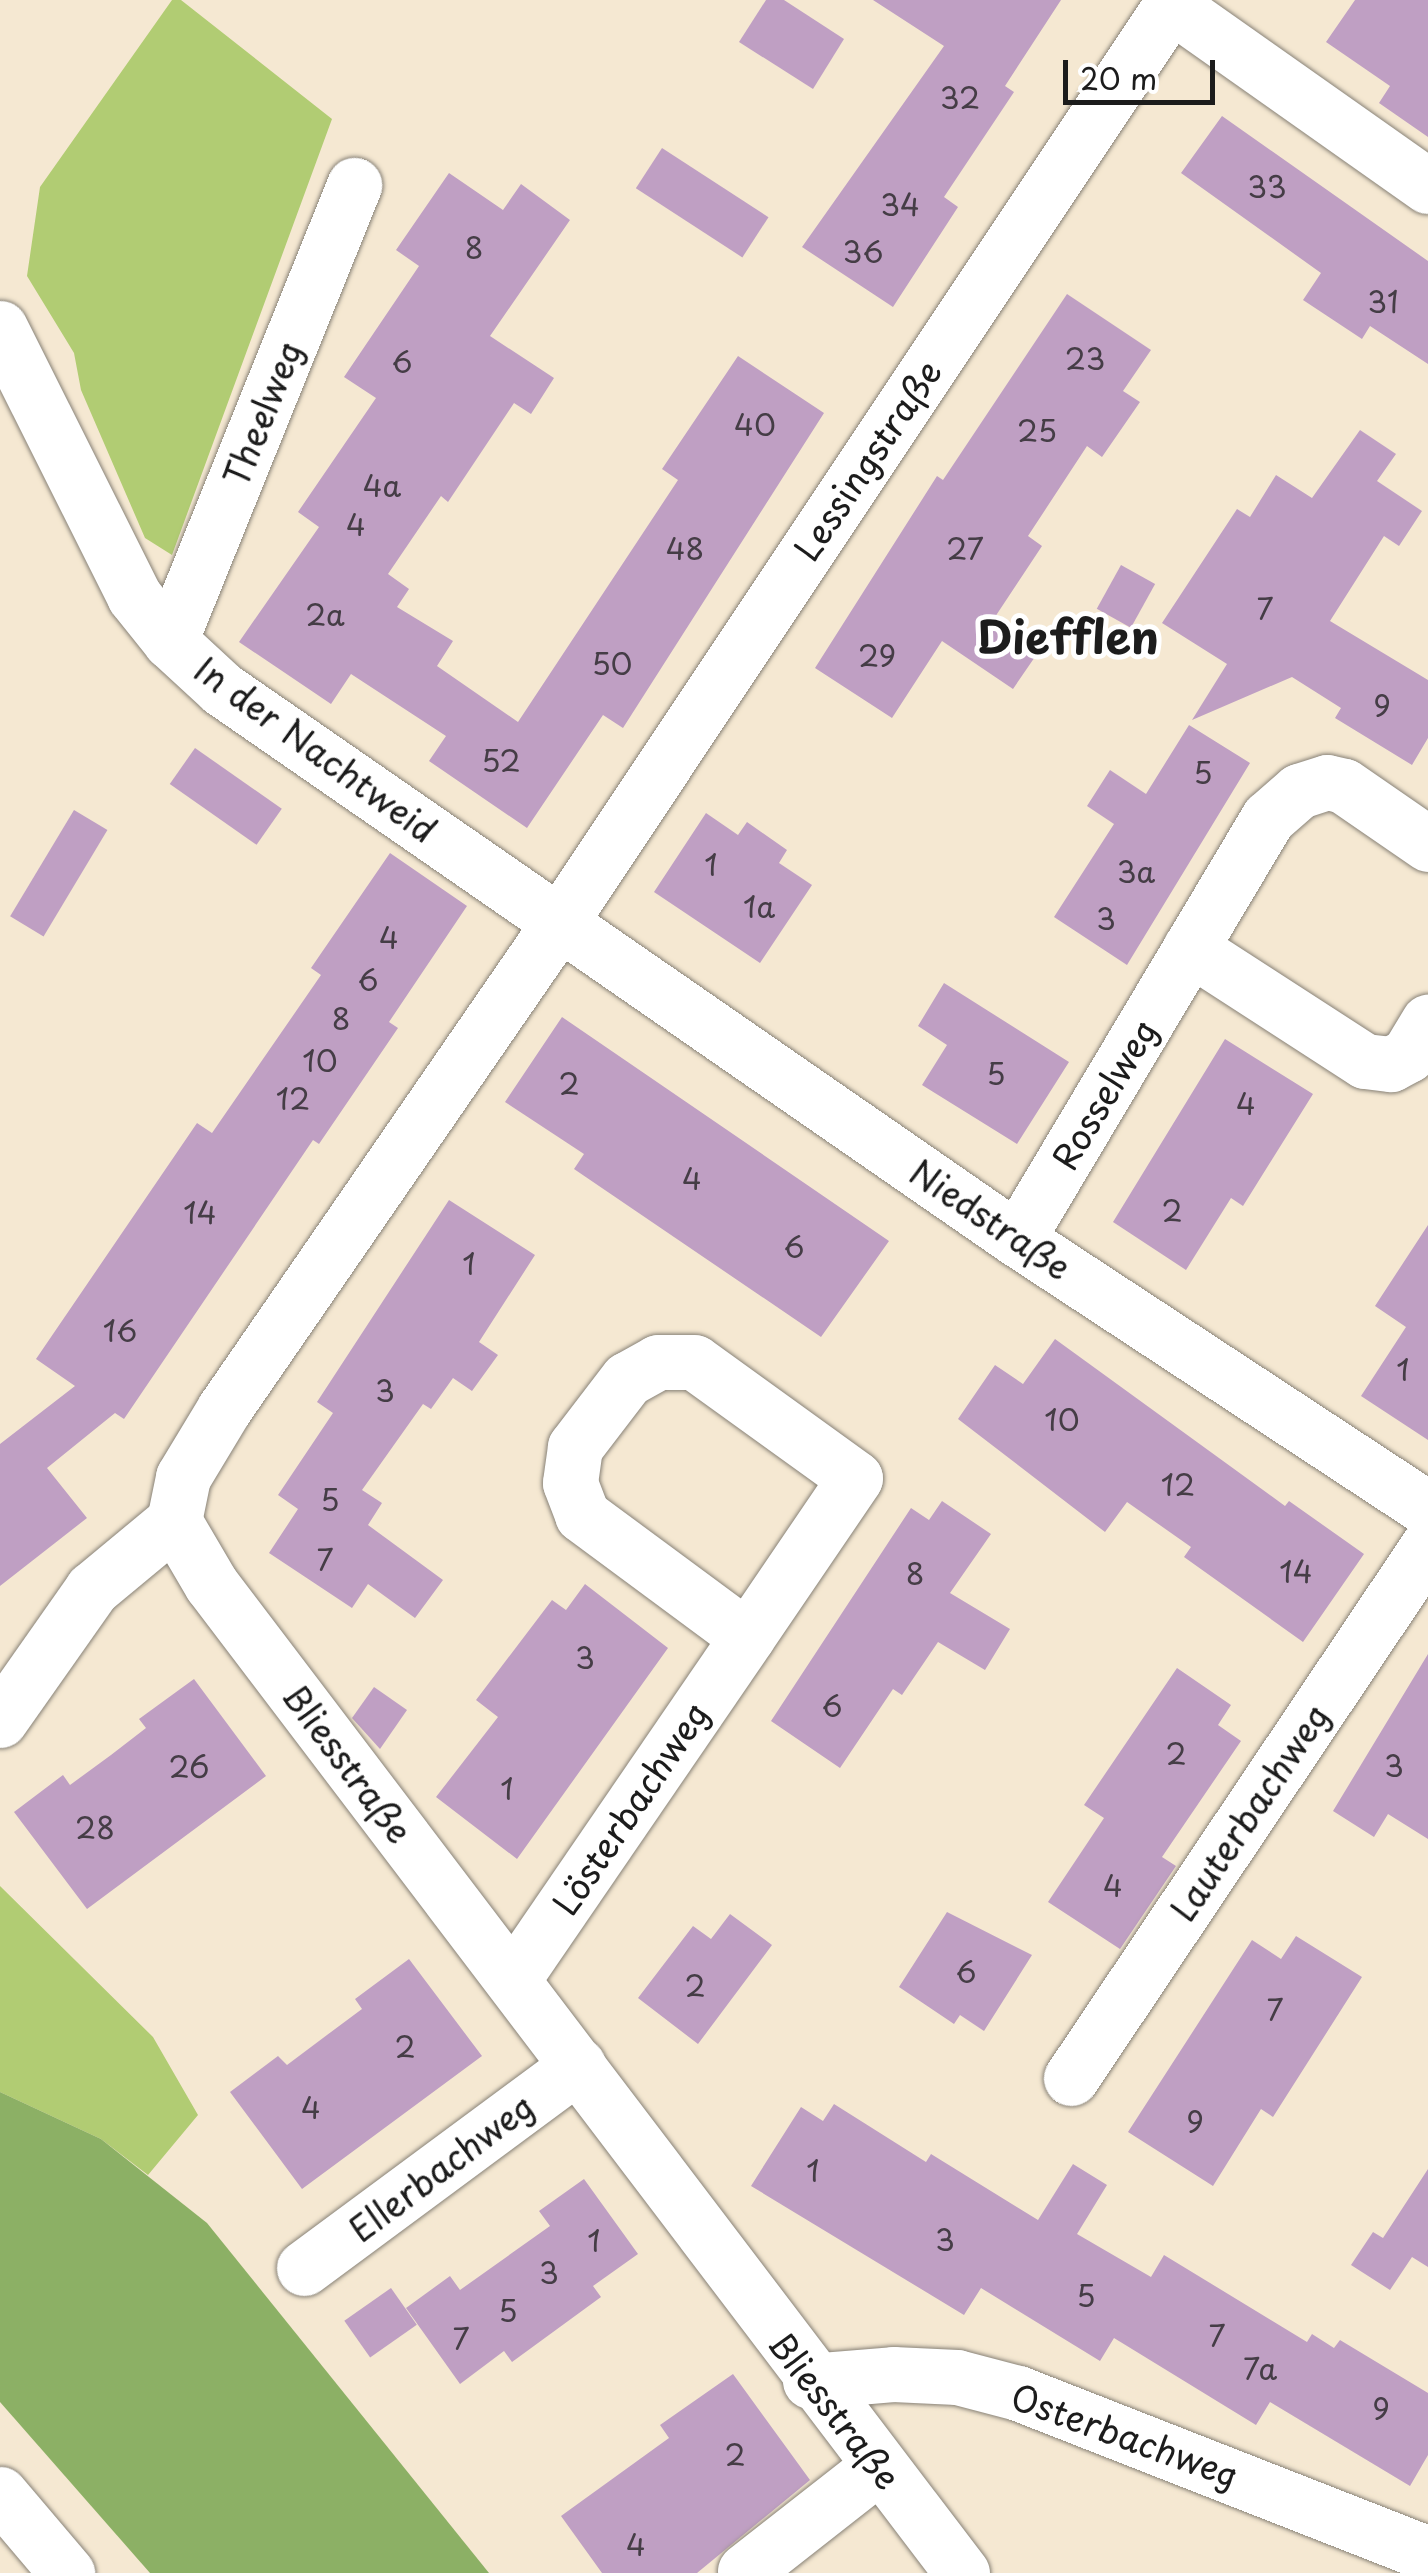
<!DOCTYPE html>
<html>
<head>
<meta charset="utf-8">
<style>
  body { margin:0 }
  #map { position:relative; width:1428px; height:2573px; overflow:hidden; background:#f5e8d2; font-family:"Playpen Sans",sans-serif }
  div>[style] { position:absolute }
  [style*='--x'] { left:calc(var(--x)*1px); top:calc(var(--y)*1px); width:calc(var(--w)*1px); rotate:calc(var(--a)*1deg) }
  .green>* { inset:0; background:#b1cc73 }
  .forest>* { inset:0; background:#8cb065 }
  .building>* { inset:0; background:#bf9fc3; transform-origin:0 0 }
  .roads { filter:drop-shadow(0 0 2px #888277) drop-shadow(0 0 2px #888277) }
  .street>* { height:55px; margin:-27.5px; padding:0 27.5px; transform-origin:27.5px; border-radius:27.5px; background:#fff }
  .secondary>* { height:55px; margin:-27.5px; padding:0 27.5px; transform-origin:27.5px; border-radius:27.5px; background:#fff }
  span { translate:-50% -50%; white-space:nowrap; text-align:center; line-height:1.15; -webkit-text-stroke:10px #fff; paint-order:stroke }
  .number-label { font-size:30px; color:#453d46 }
  .number-label span { -webkit-text-stroke-width:0 }
  .street-label { font-size:35px; color:#1c1c1c }
  .district-label { font-size:45px; color:#1c1c1c; font-weight:700 }
  .scale { position:absolute; left:1063px; top:60px; width:152px; height:45px; box-sizing:border-box; border:5px solid #1c1c1c; border-top:0; padding-left:12px; font-size:30px; line-height:35px; white-space:nowrap; color:#1c1c1c; -webkit-text-stroke:8px #fff; paint-order:stroke }
</style>
</head>
<body>
<div id="map">
  <div class="green">
    <i style="clip-path:polygon(172px 0,181px 0,332px 119px,172px 555px,145px 538px,81px 390px,74px 353px,27px 276px,40px 187px)"></i>
    <i style="clip-path:polygon(0 1886px,153px 2037px,198px 2115px,148px 2175px,101px 2139px,0 2092px)"></i>
  </div>
  <div class="forest">
    <i style="clip-path:polygon(0 2092px,101px 2139px,207px 2223px,489px 2573px,150px 2573px,0 2402px)"></i>
  </div>
  <div class="building">
    <i style="clip-path:polygon(766px 0,784px 0,844px 39px,813px 89px,739px 42px)"></i>
    <i style="clip-path:polygon(873px 0,1061px 0,1005px 86px,1014px 92px,944px 197px,958px 207px,893px 307px,802px 247px,944px 46px)"></i>
    <i style="clip-path:polygon(1355px 0,1428px 0,1428px 137px,1379px 103px,1390px 86px,1326px 42px)"></i>
    <i style="clip-path:polygon(1222px 116px,1428px 261px,1428px 364px,1370px 326px,1362px 339px,1303px 300px,1321px 273px,1181px 173px)"></i>
    <i style="left:662px;top:148px;width:127px;height:48px;rotate:33deg"></i>
    <i style="clip-path:polygon(449px 173px,503px 210px,521px 184px,570px 220px,490px 336px,554px 378px,531px 414px,514px 403px,448px 502px,441px 496px,388px 574px,409px 589px,397px 607px,453px 641px,437px 666px,518px 722px,678px 480px,662px 469px,738px 356px,824px 413px,623px 728px,603px 715px,527px 828px,429px 761px,446px 736px,351px 674px,331px 704px,239px 642px,319px 527px,298px 512px,376px 398px,344px 377px,419px 266px,396px 250px)"></i>
    <i style="clip-path:polygon(1067px 294px,1151px 350px,1123px 391px,1140px 402px,1102px 457px,1087px 446px,1028px 536px,1042px 546px,993px 620px,1039px 651px,1013px 689px,942px 641px,892px 718px,815px 668px,937px 476px,943px 480px)"></i>
    <i style="clip-path:polygon(1360px 430px,1396px 454px,1377px 481px,1422px 511px,1399px 546px,1384px 536px,1330px 621px,1428px 680px,1428px 738px,1412px 765px,1335px 718px,1341px 708px,1292px 677px,1192px 720px,1227px 664px,1162px 623px,1237px 509px,1250px 517px,1276px 475px,1312px 498px)"></i>
    <i style="left:1121px;top:565px;width:39px;height:50px;rotate:29deg"></i>
    <i style="clip-path:polygon(1189px 725px,1250px 763px,1127px 965px,1054px 917px,1114px 824px,1087px 806px,1110px 770px,1146px 794px)"></i>
    <i style="left:195px;top:748px;width:106px;height:44px;rotate:35deg"></i>
    <i style="left:74px;top:810px;width:39px;height:124px;rotate:31deg"></i>
    <i style="clip-path:polygon(706px 813px,738px 835px,747px 822px,787px 850px,779px 863px,812px 885px,760px 963px,654px 892px)"></i>
    <i style="clip-path:polygon(390px 853px,467px 906px,389px 1022px,398px 1028px,319px 1144px,313px 1140px,124px 1419px,115px 1413px,47px 1468px,87px 1518px,0 1586px,0 1444px,75px 1386px,36px 1359px,197px 1123px,212px 1133px,321px 975px,311px 968px)"></i>
    <i style="clip-path:polygon(944px 983px,1069px 1062px,1017px 1144px,922px 1085px,947px 1045px,918px 1026px)"></i>
    <i style="clip-path:polygon(562px 1017px,889px 1241px,821px 1337px,574px 1169px,584px 1154px,505px 1102px)"></i>
    <i style="clip-path:polygon(1225px 1039px,1313px 1094px,1243px 1206px,1231px 1198px,1186px 1270px,1113px 1222px)"></i>
    <i style="clip-path:polygon(449px 1200px,535px 1255px,479px 1342px,498px 1355px,472px 1391px,453px 1378px,431px 1409px,423px 1404px,362px 1490px,382px 1503px,368px 1525px,443px 1580px,415px 1618px,368px 1584px,352px 1608px,269px 1553px,298px 1509px,278px 1495px,333px 1413px,317px 1402px)"></i>
    <i style="clip-path:polygon(1428px 1225px,1428px 1440px,1361px 1396px,1406px 1327px,1375px 1306px)"></i>
    <i style="clip-path:polygon(1055px 1339px,1285px 1506px,1289px 1501px,1364px 1554px,1303px 1642px,1184px 1557px,1191px 1547px,1127px 1502px,1105px 1532px,958px 1419px,995px 1365px,1023px 1384px)"></i>
    <i style="clip-path:polygon(942px 1501px,991px 1534px,950px 1593px,1010px 1629px,985px 1670px,938px 1642px,902px 1695px,893px 1689px,840px 1768px,771px 1721px,911px 1508px,929px 1520px)"></i>
    <i style="clip-path:polygon(585px 1584px,668px 1648px,517px 1859px,436px 1797px,498px 1717px,476px 1700px,552px 1600px,566px 1610px)"></i>
    <i style="clip-path:polygon(1428px 1654px,1428px 1839px,1388px 1814px,1374px 1837px,1333px 1811px)"></i>
    <i style="clip-path:polygon(1177px 1668px,1231px 1705px,1218px 1725px,1241px 1741px,1162px 1857px,1176px 1866px,1120px 1949px,1048px 1902px,1104px 1818px,1084px 1805px)"></i>
    <i style="clip-path:polygon(194px 1679px,266px 1776px,87px 1909px,14px 1812px,63px 1775px,70px 1785px,111px 1755px,146px 1728px,139px 1719px)"></i>
    <i style="clip-path:polygon(374px 1687px,407px 1710px,380px 1749px,352px 1718px)"></i>
    <i style="clip-path:polygon(947px 1912px,1032px 1955px,984px 2031px,960px 2015px,954px 2024px,899px 1987px)"></i>
    <i style="clip-path:polygon(730px 1914px,772px 1945px,698px 2044px,638px 1998px,693px 1926px,711px 1939px)"></i>
    <i style="clip-path:polygon(1296px 1936px,1362px 1977px,1273px 2117px,1261px 2109px,1213px 2186px,1128px 2132px,1252px 1940px,1281px 1959px)"></i>
    <i style="clip-path:polygon(409px 1959px,482px 2056px,302px 2189px,230px 2092px,278px 2056px,287px 2065px,327px 2035px,362px 2009px,355px 1999px)"></i>
    <i style="clip-path:polygon(834px 2104px,926px 2162px,931px 2154px,1038px 2220px,1073px 2164px,1107px 2185px,1077px 2234px,1151px 2277px,1164px 2255px,1307px 2342px,1312px 2334px,1334px 2348px,1340px 2340px,1428px 2393px,1428px 2455px,1410px 2486px,1270px 2402px,1256px 2425px,1114px 2338px,1100px 2361px,981px 2288px,964px 2315px,751px 2186px,801px 2107px,823px 2121px)"></i>
    <i style="clip-path:polygon(1428px 2169px,1428px 2267px,1412px 2257px,1390px 2290px,1351px 2265px,1373px 2232px,1383px 2238px)"></i>
    <i style="clip-path:polygon(584px 2179px,638px 2254px,593px 2286px,601px 2297px,512px 2362px,504px 2351px,460px 2384px,406px 2308px,450px 2276px,460px 2290px,550px 2226px,539px 2211px)"></i>
    <i style="left:391px;top:2288px;width:45px;height:57px;rotate:55deg"></i>
    <i style="clip-path:polygon(733px 2374px,810px 2480px,697px 2573px,602px 2573px,561px 2516px,669px 2438px,660px 2425px)"></i>
  </div>
  <div class="roads">
    <div class="street">
      <i style="--x:1171;--y:5;--w:314;--a:35.2"></i>
      <i style="--x:0;--y:328;--w:300;--a:63.4"></i>
      <i style="--x:134;--y:596;--w:58;--a:51.3"></i>
      <i style="--x:170;--y:641;--w:71;--a:42.7"></i>
      <i style="--x:222;--y:689;--w:967;--a:34.68"></i>
      <i style="--x:1017;--y:1239;--w:492;--a:33.3"></i>
      <i style="--x:170;--y:641;--w:492;--a:-68"></i>
      <i style="--x:1190;--y:948;--w:208;--a:32.9"></i>
      <i style="--x:1365;--y:1061;--w:26;--a:7"></i>
      <i style="--x:1391;--y:1064;--w:19;--a:-28"></i>
      <i style="--x:1408;--y:1055;--w:39;--a:-59"></i>
      <i style="--x:1017;--y:1239;--w:490;--a:-59.2"></i>
      <i style="--x:1268;--y:818;--w:41;--a:-41.1"></i>
      <i style="--x:1299;--y:791;--w:29;--a:-18"></i>
      <i style="--x:1327;--y:782;--w:17;--a:13"></i>
      <i style="--x:1344;--y:786;--w:102;--a:34.6"></i>
      <i style="--x:0;--y:1720;--w:160;--a:-54.9"></i>
      <i style="--x:92;--y:1589;--w:107;--a:-39.7"></i>
      <i style="--x:513;--y:1979;--w:414;--a:-55.6"></i>
      <i style="--x:747;--y:1637;--w:192;--a:-55.8"></i>
      <i style="--x:855;--y:1478;--w:198;--a:-144.2"></i>
      <i style="--x:694;--y:1362;--w:36;--a:180"></i>
      <i style="--x:658;--y:1362;--w:35;--a:151"></i>
      <i style="--x:627;--y:1379;--w:86;--a:127.4"></i>
      <i style="--x:575;--y:1447;--w:36;--a:98"></i>
      <i style="--x:570;--y:1483;--w:34;--a:69"></i>
      <i style="--x:582;--y:1515;--w:205;--a:36.5"></i>
      <i style="--x:1071;--y:2078;--w:641;--a:-56.14"></i>
      <i style="--x:304;--y:2268;--w:341;--a:-36.5"></i>
      <i style="--x:810;--y:2381;--w:83;--a:-4.8"></i>
      <i style="--x:893;--y:2374;--w:64;--a:2.7"></i>
      <i style="--x:957;--y:2377;--w:63;--a:14.7"></i>
      <i style="--x:1018;--y:2393;--w:440;--a:21.4"></i>
      <i style="--x:745;--y:2571;--w:170;--a:-38.1"></i>
      <i style="--x:962;--y:2573;--w:1242;--a:-127.21"></i>
      <i style="--x:211;--y:1584;--w:73;--a:-120.4"></i>
      <i style="--x:174;--y:1521;--w:45;--a:-78.4"></i>
      <i style="--x:183;--y:1477;--w:79;--a:-58.9"></i>
      <i style="--x:224;--y:1409;--w:594;--a:-55.43"></i>
      <i style="--x:561;--y:920;--w:1106;--a:-56.32"></i>
    </div>
    <div class="secondary">
      <i style="--x:0;--y:2494;--w:104;--a:49.7"></i>
    </div>
  </div>
  <div class="number-label">
    <span style="left:960px;top:97px">32</span>
    <span style="left:1267px;top:186px">33</span>
    <span style="left:900px;top:204px">34</span>
    <span style="left:474px;top:247px">8</span>
    <span style="left:863px;top:251px">36</span>
    <span style="left:1383px;top:301px">31</span>
    <span style="left:1085px;top:358px">23</span>
    <span style="left:402px;top:361px">6</span>
    <span style="left:755px;top:424px">40</span>
    <span style="left:1037px;top:430px">25</span>
    <span style="left:382px;top:485px">4a</span>
    <span style="left:356px;top:524px">4</span>
    <span style="left:685px;top:548px">48</span>
    <span style="left:965px;top:548px">27</span>
    <span style="left:1265px;top:608px">7</span>
    <span style="left:325px;top:614px">2a</span>
    <span style="left:877px;top:655px">29</span>
    <span style="left:612px;top:663px">50</span>
    <span style="left:1382px;top:705px">9</span>
    <span style="left:501px;top:760px">52</span>
    <span style="left:1203px;top:772px">5</span>
    <span style="left:711px;top:864px">1</span>
    <span style="left:1136px;top:871px">3a</span>
    <span style="left:759px;top:906px">1a</span>
    <span style="left:1106px;top:918px">3</span>
    <span style="left:389px;top:937px">4</span>
    <span style="left:368px;top:979px">6</span>
    <span style="left:341px;top:1018px">8</span>
    <span style="left:320px;top:1060px">10</span>
    <span style="left:996px;top:1073px">5</span>
    <span style="left:569px;top:1083px">2</span>
    <span style="left:293px;top:1098px">12</span>
    <span style="left:1246px;top:1103px">4</span>
    <span style="left:692px;top:1178px">4</span>
    <span style="left:1172px;top:1210px">2</span>
    <span style="left:200px;top:1212px">14</span>
    <span style="left:794px;top:1246px">6</span>
    <span style="left:469px;top:1263px">1</span>
    <span style="left:120px;top:1330px">16</span>
    <span style="left:1403px;top:1369px">1</span>
    <span style="left:385px;top:1390px">3</span>
    <span style="left:1062px;top:1419px">10</span>
    <span style="left:1178px;top:1484px">12</span>
    <span style="left:330px;top:1499px">5</span>
    <span style="left:325px;top:1559px">7</span>
    <span style="left:1296px;top:1571px">14</span>
    <span style="left:915px;top:1573px">8</span>
    <span style="left:585px;top:1657px">3</span>
    <span style="left:832px;top:1705px">6</span>
    <span style="left:1176px;top:1753px">2</span>
    <span style="left:1394px;top:1765px">3</span>
    <span style="left:189px;top:1766px">26</span>
    <span style="left:507px;top:1788px">1</span>
    <span style="left:95px;top:1827px">28</span>
    <span style="left:1113px;top:1885px">4</span>
    <span style="left:966px;top:1971px">6</span>
    <span style="left:695px;top:1985px">2</span>
    <span style="left:1275px;top:2009px">7</span>
    <span style="left:405px;top:2046px">2</span>
    <span style="left:311px;top:2107px">4</span>
    <span style="left:1195px;top:2121px">9</span>
    <span style="left:813px;top:2170px">1</span>
    <span style="left:945px;top:2239px">3</span>
    <span style="left:594px;top:2240px">1</span>
    <span style="left:549px;top:2272px">3</span>
    <span style="left:1086px;top:2295px">5</span>
    <span style="left:508px;top:2310px">5</span>
    <span style="left:1217px;top:2335px">7</span>
    <span style="left:461px;top:2338px">7</span>
    <span style="left:1260px;top:2368px">7a</span>
    <span style="left:1381px;top:2408px">9</span>
    <span style="left:735px;top:2454px">2</span>
    <span style="left:636px;top:2544px">4</span>
  </div>
  <div class="street-label">
    <span style="left:262px;top:413px;rotate:-68deg">Theelweg</span>
    <span style="left:867px;top:460px;rotate:-56deg">Lessingstraße</span>
    <span style="left:316px;top:749px;rotate:36deg">In der Nachtweid</span>
    <span style="left:1104px;top:1094px;rotate:-59deg">Rosselweg</span>
    <span style="left:991px;top:1219px;rotate:34deg">Niedstraße</span>
    <span style="left:348px;top:1763px;rotate:53deg">Bliesstraße</span>
    <span style="left:630px;top:1808px;rotate:-56deg">Lösterbachweg</span>
    <span style="left:1249px;top:1812px;rotate:-56deg">Lauterbachweg</span>
    <span style="left:441px;top:2167px;rotate:-37deg">Ellerbachweg</span>
    <span style="left:835px;top:2410px;rotate:52deg">Bliesstraße</span>
    <span style="left:1125px;top:2435px;rotate:20deg">Osterbachweg</span>
  </div>
  <div class="district-label">
    <span style="left:1068px;top:636px">Diefflen</span>
  </div>
  <div class="scale">20 m</div>
</div>
</body>
</html>
